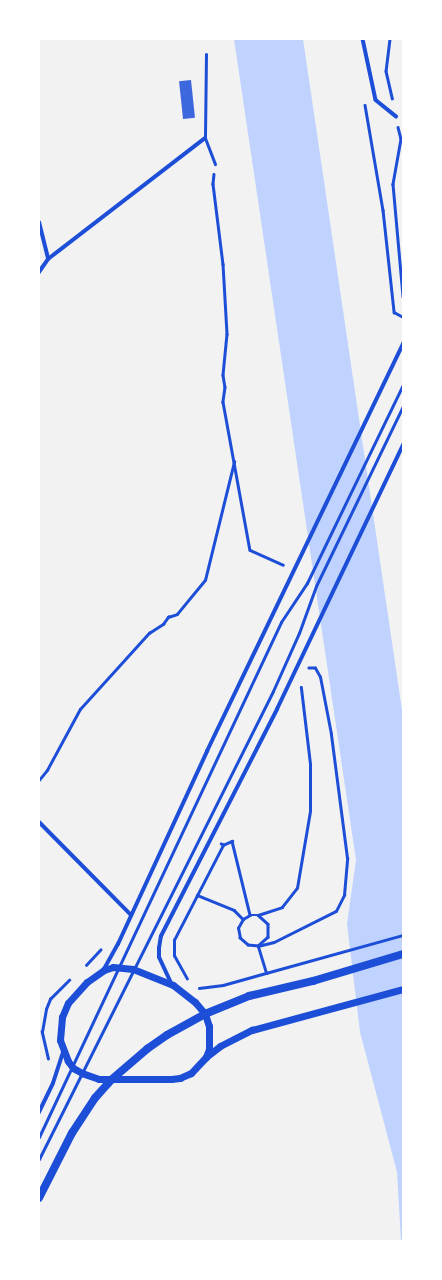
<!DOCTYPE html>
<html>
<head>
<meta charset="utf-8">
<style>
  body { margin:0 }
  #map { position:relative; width:442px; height:1280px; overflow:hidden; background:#f2f2f2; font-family:Manrope,sans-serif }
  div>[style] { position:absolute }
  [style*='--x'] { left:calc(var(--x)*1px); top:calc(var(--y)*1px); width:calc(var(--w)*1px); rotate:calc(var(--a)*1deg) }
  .water>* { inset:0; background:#bfd3fe }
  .building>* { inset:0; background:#3d67dc; transform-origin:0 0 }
  .path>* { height:2.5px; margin:-1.25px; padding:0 1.25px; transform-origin:1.25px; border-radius:1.25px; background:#1d4ed8 }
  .service>* { height:3px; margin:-1.5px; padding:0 1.5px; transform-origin:1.5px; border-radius:1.5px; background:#1d4ed8 }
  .pedestrian>* { height:3.5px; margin:-1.75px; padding:0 1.75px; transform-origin:1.75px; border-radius:1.75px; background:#1d4ed8 }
  .minor>* { height:4px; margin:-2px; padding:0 2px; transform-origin:2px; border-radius:2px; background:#1d4ed8 }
  .tertiary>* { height:7px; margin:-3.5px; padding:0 3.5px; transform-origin:3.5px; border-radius:3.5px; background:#1d4ed8 }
  .secondary>* { height:8px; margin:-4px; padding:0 4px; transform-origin:4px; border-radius:4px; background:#1d4ed8 }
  span { translate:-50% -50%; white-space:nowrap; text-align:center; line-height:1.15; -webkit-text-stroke:3px #fff; paint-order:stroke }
  .frame { position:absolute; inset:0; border:40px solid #fff; pointer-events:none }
</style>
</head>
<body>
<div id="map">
  <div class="water">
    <i style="clip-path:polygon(234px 39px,303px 39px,403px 717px,403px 1241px,401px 1241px,397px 1172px,360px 1032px,347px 924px,356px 860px)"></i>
  </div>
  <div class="building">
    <i style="left:191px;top:80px;width:38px;height:12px;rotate:84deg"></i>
  </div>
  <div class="path">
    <i style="--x:390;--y:39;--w:32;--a:97"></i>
    <i style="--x:386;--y:71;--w:28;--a:77"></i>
    <i style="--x:365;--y:105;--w:107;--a:80.3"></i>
    <i style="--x:383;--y:210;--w:103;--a:83.8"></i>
    <i style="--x:394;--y:312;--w:10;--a:29"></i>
    <i style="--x:398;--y:127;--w:12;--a:76"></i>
    <i style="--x:401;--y:139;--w:46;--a:100.1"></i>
    <i style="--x:393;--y:184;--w:113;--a:84.9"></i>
    <i style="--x:214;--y:174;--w:10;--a:96"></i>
    <i style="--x:213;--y:184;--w:81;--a:82.9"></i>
    <i style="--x:223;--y:264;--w:70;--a:86.7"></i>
    <i style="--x:227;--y:334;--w:41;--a:95.6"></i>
    <i style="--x:223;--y:375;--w:12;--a:81"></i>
    <i style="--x:225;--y:387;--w:15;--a:98"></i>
    <i style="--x:223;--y:402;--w:150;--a:79.7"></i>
    <i style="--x:250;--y:550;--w:36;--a:24"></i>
    <i style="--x:39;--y:780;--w:13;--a:-51"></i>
    <i style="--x:47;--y:770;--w:69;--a:-61.6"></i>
    <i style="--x:80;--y:709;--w:103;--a:-47.8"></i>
    <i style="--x:149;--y:633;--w:17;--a:-33"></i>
    <i style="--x:163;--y:624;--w:9;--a:-54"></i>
    <i style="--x:168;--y:617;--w:9;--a:-18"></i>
    <i style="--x:177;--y:614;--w:44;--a:-50.5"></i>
    <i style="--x:205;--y:580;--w:122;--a:-76.2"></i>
    <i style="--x:223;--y:845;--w:10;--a:-24"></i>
    <i style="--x:232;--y:841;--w:76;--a:76.3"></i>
    <i style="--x:197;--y:895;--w:40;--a:22"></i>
    <i style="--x:234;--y:910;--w:13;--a:45"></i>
    <i style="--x:258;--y:915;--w:13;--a:42"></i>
    <i style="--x:268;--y:924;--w:13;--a:90"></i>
    <i style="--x:268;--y:937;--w:13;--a:138"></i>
    <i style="--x:258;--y:946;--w:10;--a:-174"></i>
    <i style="--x:248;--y:945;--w:11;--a:-139"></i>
    <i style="--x:240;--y:938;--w:10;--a:-101"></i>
    <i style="--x:238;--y:928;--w:10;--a:-61"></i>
    <i style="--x:243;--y:919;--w:8;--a:-30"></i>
    <i style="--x:250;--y:915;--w:8;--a:0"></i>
    <i style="--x:258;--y:915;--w:25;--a:-18"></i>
    <i style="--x:282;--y:907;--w:24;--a:-52"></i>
    <i style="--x:297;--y:888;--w:78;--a:-80.4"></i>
    <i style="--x:310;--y:811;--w:47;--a:-90"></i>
    <i style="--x:310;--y:764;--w:77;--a:-96.8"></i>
    <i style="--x:86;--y:965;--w:21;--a:-47"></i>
    <i style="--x:266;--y:973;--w:28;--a:-107"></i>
    <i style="--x:258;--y:946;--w:16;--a:-14"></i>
    <i style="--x:274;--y:942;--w:69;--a:-26.6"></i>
    <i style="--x:336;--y:911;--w:18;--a:-63"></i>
    <i style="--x:344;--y:895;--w:37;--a:-85"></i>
    <i style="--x:347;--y:858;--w:125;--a:-97.4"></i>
    <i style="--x:331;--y:734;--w:58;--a:-100.9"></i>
    <i style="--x:320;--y:677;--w:10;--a:-119"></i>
    <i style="--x:315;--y:668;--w:6;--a:180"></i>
    <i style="--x:187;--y:979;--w:26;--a:-119"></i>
    <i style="--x:174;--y:956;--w:16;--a:-90"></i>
    <i style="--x:174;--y:940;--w:107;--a:-62.7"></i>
    <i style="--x:223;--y:845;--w:2;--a:-153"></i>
    <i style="--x:199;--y:988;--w:24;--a:-7"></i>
    <i style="--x:223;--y:985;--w:45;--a:-15.6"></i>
    <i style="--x:266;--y:973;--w:142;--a:-15.5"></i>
    <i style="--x:48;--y:1059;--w:28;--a:-103"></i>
    <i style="--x:42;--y:1032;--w:23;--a:-80"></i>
    <i style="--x:46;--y:1009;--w:11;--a:-68"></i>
    <i style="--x:50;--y:999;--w:27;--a:-45"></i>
  </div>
  <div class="service">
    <i style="--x:206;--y:54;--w:84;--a:90.7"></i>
    <i style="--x:205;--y:138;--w:28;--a:69"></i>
    <i style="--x:39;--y:1137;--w:569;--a:-64.83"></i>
    <i style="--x:281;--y:622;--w:47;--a:-56.3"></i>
    <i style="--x:307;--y:583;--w:221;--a:-64.2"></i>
    <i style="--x:39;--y:1159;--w:523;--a:-63.43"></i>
    <i style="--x:273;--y:691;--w:64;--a:-65.9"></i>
    <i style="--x:299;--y:633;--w:50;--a:-70.1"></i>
    <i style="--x:316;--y:586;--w:200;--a:-64.2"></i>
  </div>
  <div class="pedestrian">
    <i style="--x:363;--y:39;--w:62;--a:78"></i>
    <i style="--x:376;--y:100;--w:26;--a:39"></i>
  </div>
  <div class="minor">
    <i style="--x:39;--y:222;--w:38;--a:76"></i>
    <i style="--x:39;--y:272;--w:16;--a:-55"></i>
    <i style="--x:48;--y:259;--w:198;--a:-37.6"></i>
    <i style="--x:39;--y:822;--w:131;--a:45.3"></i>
    <i style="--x:104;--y:969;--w:29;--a:-61"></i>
    <i style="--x:118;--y:944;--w:213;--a:-65.2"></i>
    <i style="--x:207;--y:751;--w:453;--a:-64.3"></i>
    <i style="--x:172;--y:985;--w:31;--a:-115"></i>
    <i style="--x:159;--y:957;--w:9;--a:-90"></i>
    <i style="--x:159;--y:948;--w:12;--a:-81"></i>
    <i style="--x:161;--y:936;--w:255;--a:-62.9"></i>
    <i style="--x:277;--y:709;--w:293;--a:-64.5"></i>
    <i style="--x:39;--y:1112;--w:32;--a:-64"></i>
    <i style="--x:53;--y:1083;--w:32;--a:-72"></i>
  </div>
  <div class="tertiary">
    <i style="--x:113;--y:967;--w:20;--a:6"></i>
    <i style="--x:133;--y:969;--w:43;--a:21.8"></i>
    <i style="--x:173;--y:985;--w:28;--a:38"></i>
    <i style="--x:195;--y:1002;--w:16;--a:50"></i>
    <i style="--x:205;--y:1014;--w:13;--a:72"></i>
    <i style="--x:209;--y:1026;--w:23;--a:90"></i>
    <i style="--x:209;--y:1049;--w:9;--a:111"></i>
    <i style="--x:206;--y:1057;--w:22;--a:133"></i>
    <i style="--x:191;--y:1073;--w:12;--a:156"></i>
    <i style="--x:180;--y:1078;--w:9;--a:174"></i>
    <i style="--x:171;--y:1079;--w:72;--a:180"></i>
    <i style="--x:99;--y:1079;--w:18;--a:-161"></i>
    <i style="--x:82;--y:1073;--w:10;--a:-151"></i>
    <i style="--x:73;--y:1068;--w:9;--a:-126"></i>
    <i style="--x:68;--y:1061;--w:22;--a:-111"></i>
    <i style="--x:60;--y:1040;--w:23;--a:-85"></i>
    <i style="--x:62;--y:1017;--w:15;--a:-67"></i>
    <i style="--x:68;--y:1003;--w:28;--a:-48"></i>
    <i style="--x:87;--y:982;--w:21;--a:-35"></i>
    <i style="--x:104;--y:970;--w:9;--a:-18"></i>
    <i style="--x:206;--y:1057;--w:18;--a:-38"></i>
    <i style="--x:220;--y:1046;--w:36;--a:-27"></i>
    <i style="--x:252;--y:1030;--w:156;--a:-15.2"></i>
  </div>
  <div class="secondary">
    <i style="--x:39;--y:1198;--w:73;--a:-63.1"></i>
    <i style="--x:72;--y:1133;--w:42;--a:-56.7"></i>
    <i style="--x:95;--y:1098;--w:24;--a:-48"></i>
    <i style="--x:111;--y:1080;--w:48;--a:-40.7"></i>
    <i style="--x:147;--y:1049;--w:24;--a:-35"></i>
    <i style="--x:167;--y:1035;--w:43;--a:-28.9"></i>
    <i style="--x:205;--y:1014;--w:48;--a:-22.2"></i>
    <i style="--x:249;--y:996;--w:66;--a:-13.2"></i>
    <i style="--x:313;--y:981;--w:94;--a:-16.7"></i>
  </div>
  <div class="frame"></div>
</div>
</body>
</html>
